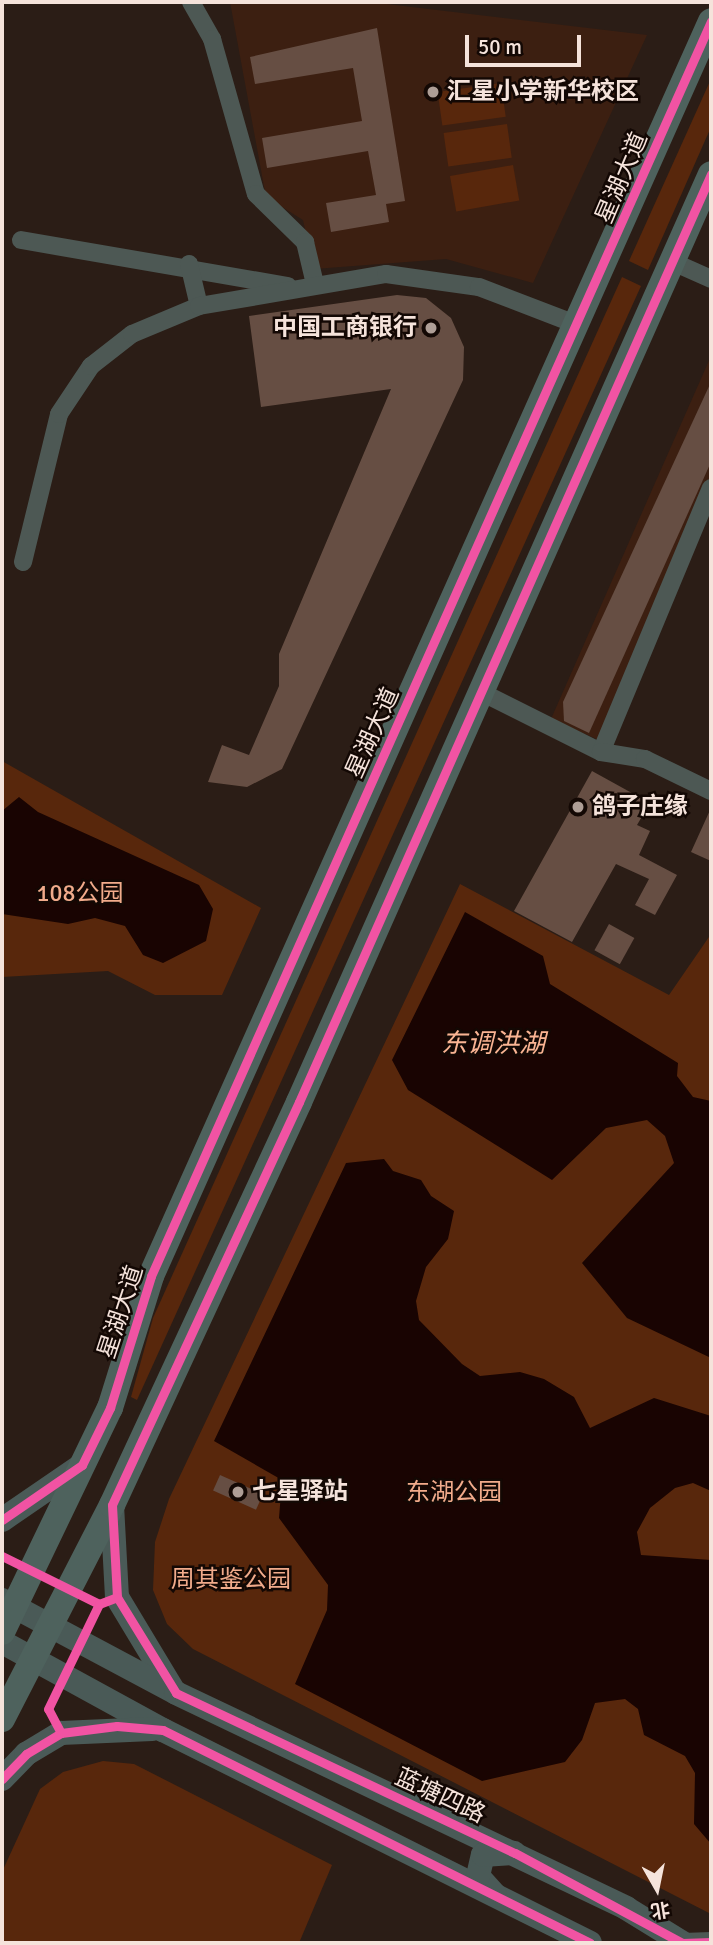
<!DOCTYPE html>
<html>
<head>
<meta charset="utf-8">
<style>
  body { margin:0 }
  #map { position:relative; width:713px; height:1945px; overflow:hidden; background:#2b1d16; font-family:Signika,"Noto Sans SC",sans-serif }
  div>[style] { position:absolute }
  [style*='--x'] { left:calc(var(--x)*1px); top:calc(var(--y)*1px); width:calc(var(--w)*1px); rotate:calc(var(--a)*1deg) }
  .built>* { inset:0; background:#3c1f11 }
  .green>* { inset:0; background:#58270c; transform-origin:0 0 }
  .water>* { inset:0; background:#190402 }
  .building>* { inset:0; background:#664e43; transform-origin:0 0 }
  .minor>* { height:18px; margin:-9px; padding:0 9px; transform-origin:9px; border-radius:9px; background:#4d5854 }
  .tertiary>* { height:21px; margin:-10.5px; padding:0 10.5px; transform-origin:10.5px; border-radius:10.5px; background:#4d5854 }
  .secondary>* { height:24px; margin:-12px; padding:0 12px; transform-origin:12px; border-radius:12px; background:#4a5a57 }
  .primary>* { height:26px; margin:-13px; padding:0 13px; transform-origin:13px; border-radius:13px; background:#4e625d }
  .cycleway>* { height:9px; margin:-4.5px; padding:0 4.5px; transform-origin:4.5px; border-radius:4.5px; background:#f153a3 }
  .dots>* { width:19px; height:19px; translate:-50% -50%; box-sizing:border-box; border:4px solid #130804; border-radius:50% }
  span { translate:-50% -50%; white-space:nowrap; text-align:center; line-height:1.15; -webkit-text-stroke:5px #130804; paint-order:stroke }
  .poi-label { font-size:24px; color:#f5e3db; font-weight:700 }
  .left { translate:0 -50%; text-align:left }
  .right { translate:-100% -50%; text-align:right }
  .street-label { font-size:24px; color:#f5e3db }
  .park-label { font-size:24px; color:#f1ab8b }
  .water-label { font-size:26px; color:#fab493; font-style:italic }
  .frame { position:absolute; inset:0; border:4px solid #f5e3db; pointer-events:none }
  .north { position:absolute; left:622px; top:1854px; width:70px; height:70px; -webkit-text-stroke:5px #130804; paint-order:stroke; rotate:171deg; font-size:19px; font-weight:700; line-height:28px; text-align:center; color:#f5e3db }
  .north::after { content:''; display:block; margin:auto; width:24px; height:32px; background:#f5e3db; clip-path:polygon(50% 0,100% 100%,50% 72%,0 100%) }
  .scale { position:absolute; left:465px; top:35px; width:116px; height:32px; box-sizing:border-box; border:4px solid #f5e3db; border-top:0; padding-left:9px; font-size:21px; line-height:24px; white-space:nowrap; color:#f5e3db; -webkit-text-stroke:5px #130804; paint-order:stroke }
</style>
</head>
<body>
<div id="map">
  <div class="built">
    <i style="clip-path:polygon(230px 2px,370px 2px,647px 35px,533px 283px,446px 259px,314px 269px,303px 220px,266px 197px)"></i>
    <i style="clip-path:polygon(711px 356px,711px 510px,608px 744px,551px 719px)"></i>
  </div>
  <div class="green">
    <i style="clip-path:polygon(711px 79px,711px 127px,648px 270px,629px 261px)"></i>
    <i style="left:501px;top:83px;width:34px;height:64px;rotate:82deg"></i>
    <i style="left:507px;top:124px;width:34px;height:64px;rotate:82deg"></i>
    <i style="left:513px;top:165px;width:36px;height:64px;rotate:80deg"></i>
    <i style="clip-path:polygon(622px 277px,641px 286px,137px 1400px,131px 1397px,153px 1318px)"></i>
    <i style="clip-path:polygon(2px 761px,261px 908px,222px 995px,155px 995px,108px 971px,2px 977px)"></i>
    <i style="clip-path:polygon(460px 884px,669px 995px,711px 934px,711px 1914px,193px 1649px,167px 1624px,153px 1590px,155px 1542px,169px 1499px)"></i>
    <i style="clip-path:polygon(103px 1761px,134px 1764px,332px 1865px,299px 1943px,2px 1943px,2px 1872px,40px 1789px,63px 1772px)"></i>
  </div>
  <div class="water">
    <i style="clip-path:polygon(19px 797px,38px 812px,199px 885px,213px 909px,206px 941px,163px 963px,143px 955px,125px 926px,95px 918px,68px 924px,2px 914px,2px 811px)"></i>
    <i style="clip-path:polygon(465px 912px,543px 956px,550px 984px,678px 1063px,677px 1076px,693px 1097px,711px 1101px,711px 1358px,627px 1318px,582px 1263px,674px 1163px,665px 1136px,647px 1120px,606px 1128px,552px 1180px,408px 1090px,392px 1060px)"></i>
    <i style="clip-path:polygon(384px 1159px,393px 1171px,421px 1180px,431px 1196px,454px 1211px,448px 1239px,426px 1267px,416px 1301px,419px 1320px,462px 1364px,480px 1376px,520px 1372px,544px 1379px,574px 1397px,590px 1428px,654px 1398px,711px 1416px,711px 1491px,693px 1483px,675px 1488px,650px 1508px,637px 1532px,641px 1555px,711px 1560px,711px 1844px,694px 1824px,695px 1773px,685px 1756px,644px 1735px,638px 1709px,625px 1699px,595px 1703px,582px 1740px,565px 1762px,482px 1781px,295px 1684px,327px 1610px,328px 1585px,279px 1518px,282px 1480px,214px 1441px,346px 1163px)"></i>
  </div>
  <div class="building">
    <i style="clip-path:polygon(377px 28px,405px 201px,386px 204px,389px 222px,331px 232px,326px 203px,376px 195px,368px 151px,267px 168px,262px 138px,362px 121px,353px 68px,255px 84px,250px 57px)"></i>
    <i style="clip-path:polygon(397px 295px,426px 298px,451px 318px,464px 347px,463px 380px,282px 769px,247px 787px,208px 782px,222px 745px,249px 755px,279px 686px,279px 654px,391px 389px,261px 407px,249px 316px)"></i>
    <i style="clip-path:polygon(711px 382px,711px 462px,589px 733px,564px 721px,563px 702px)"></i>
    <i style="clip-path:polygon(592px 771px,650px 803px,637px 825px,650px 831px,639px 855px,677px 875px,655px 915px,635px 905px,649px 879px,616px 864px,572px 942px,514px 911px)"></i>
    <i style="clip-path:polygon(711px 808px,711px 861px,691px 852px)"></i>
    <i style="left:609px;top:924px;width:29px;height:30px;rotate:29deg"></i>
    <i style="left:220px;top:1475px;width:47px;height:17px;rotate:24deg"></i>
  </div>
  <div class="minor">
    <i style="--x:191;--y:2;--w:43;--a:60.4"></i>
    <i style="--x:212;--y:39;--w:161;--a:74.2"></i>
    <i style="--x:256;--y:194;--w:69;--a:44.4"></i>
    <i style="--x:305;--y:242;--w:43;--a:76.6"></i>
    <i style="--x:21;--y:240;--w:271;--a:9.8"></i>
    <i style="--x:673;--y:262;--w:42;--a:24.1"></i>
    <i style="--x:189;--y:264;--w:43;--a:76.6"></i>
    <i style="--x:23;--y:562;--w:152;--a:-76.3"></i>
    <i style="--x:59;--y:414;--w:58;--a:-56.3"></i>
    <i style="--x:91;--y:366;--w:52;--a:-38"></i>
    <i style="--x:132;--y:334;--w:73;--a:-22.7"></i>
    <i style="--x:199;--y:306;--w:190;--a:-9.7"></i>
    <i style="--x:386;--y:274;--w:94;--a:8"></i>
    <i style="--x:479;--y:287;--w:106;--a:21"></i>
    <i style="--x:481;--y:692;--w:134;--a:26.6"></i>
    <i style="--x:601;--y:752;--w:286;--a:-67.4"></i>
    <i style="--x:601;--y:752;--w:45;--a:9"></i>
    <i style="--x:645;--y:759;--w:73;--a:25.9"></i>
  </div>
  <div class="tertiary">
    <i style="--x:682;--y:1943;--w:29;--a:-2"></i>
  </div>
  <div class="secondary">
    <i style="--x:112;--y:1505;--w:92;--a:86.9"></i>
    <i style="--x:117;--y:1597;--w:109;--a:58.9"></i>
    <i style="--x:2;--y:1520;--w:97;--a:-34.5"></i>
    <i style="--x:2;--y:1600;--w:197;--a:28.1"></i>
    <i style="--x:176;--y:1693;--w:499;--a:25.5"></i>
    <i style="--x:626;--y:1908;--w:67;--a:31.6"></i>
    <i style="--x:2;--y:1642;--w:183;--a:28.7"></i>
    <i style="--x:163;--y:1730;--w:477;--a:26.5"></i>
    <i style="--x:2;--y:1779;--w:35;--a:-46"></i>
    <i style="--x:26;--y:1754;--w:41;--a:-31"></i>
    <i style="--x:61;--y:1733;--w:91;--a:-2.5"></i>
    <i style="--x:495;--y:1895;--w:25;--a:-132"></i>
    <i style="--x:478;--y:1876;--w:22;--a:-77"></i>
    <i style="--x:483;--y:1855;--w:31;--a:-4"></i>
  </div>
  <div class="primary">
    <i style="--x:2;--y:1632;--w:249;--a:-64.3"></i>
    <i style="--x:110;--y:1408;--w:138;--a:-72.7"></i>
    <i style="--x:151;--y:1276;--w:1374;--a:-65.95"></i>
    <i style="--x:2;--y:1719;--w:241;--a:-62.8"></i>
    <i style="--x:112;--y:1505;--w:444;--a:-65.1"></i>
    <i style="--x:299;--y:1102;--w:1015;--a:-66.06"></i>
  </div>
  <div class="cycleway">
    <i style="--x:711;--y:174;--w:1015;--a:113.94"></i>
    <i style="--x:299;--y:1102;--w:444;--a:114.9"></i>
    <i style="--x:112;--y:1505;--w:92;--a:86.9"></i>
    <i style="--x:117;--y:1597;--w:113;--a:58.4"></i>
    <i style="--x:176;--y:1693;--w:375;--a:25.3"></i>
    <i style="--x:515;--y:1853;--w:190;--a:28.3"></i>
    <i style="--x:682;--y:1943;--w:29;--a:-2"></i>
    <i style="--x:2;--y:1520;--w:97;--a:-34.5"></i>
    <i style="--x:82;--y:1465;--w:64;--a:-63.8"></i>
    <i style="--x:110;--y:1408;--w:138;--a:-72.7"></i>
    <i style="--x:151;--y:1276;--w:1374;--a:-65.95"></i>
    <i style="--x:2;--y:1556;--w:108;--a:26.3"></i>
    <i style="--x:61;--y:1733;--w:27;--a:-118"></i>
    <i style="--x:48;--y:1709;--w:117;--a:-64.1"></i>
    <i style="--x:99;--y:1604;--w:19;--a:-21"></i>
    <i style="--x:2;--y:1779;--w:35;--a:-46"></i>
    <i style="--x:26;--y:1754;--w:41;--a:-31"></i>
    <i style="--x:61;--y:1733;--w:56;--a:-7.1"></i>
    <i style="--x:117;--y:1726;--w:46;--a:5"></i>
    <i style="--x:163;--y:1730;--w:477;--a:26.5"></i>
  </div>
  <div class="dots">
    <i style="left:433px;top:92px;background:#ae9e96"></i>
    <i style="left:431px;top:328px;background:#ae9e96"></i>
    <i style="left:578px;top:807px;background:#ae9e96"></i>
    <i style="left:238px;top:1492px;background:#ae9e96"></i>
  </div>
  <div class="poi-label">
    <span class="left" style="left:447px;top:92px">汇星小学新华校区</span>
    <span class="right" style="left:417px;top:328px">中国工商银行</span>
    <span class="left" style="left:592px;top:807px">鸽子庄缘</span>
    <span class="left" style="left:252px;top:1492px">七星驿站</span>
  </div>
  <div class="street-label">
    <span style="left:622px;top:178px;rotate:-67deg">星湖大道</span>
    <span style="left:373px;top:733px;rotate:-66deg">星湖大道</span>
    <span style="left:121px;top:1312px;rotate:-72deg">星湖大道</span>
    <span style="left:440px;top:1796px;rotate:25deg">蓝塘四路</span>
  </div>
  <div class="park-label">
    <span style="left:80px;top:894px">108公园</span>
    <span style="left:454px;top:1493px">东湖公园</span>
    <span style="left:231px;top:1580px">周其鉴公园</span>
  </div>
  <div class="water-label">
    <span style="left:493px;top:1045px">东调洪湖</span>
  </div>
  <div class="frame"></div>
  <div class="north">北</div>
  <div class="scale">50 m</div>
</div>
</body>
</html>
